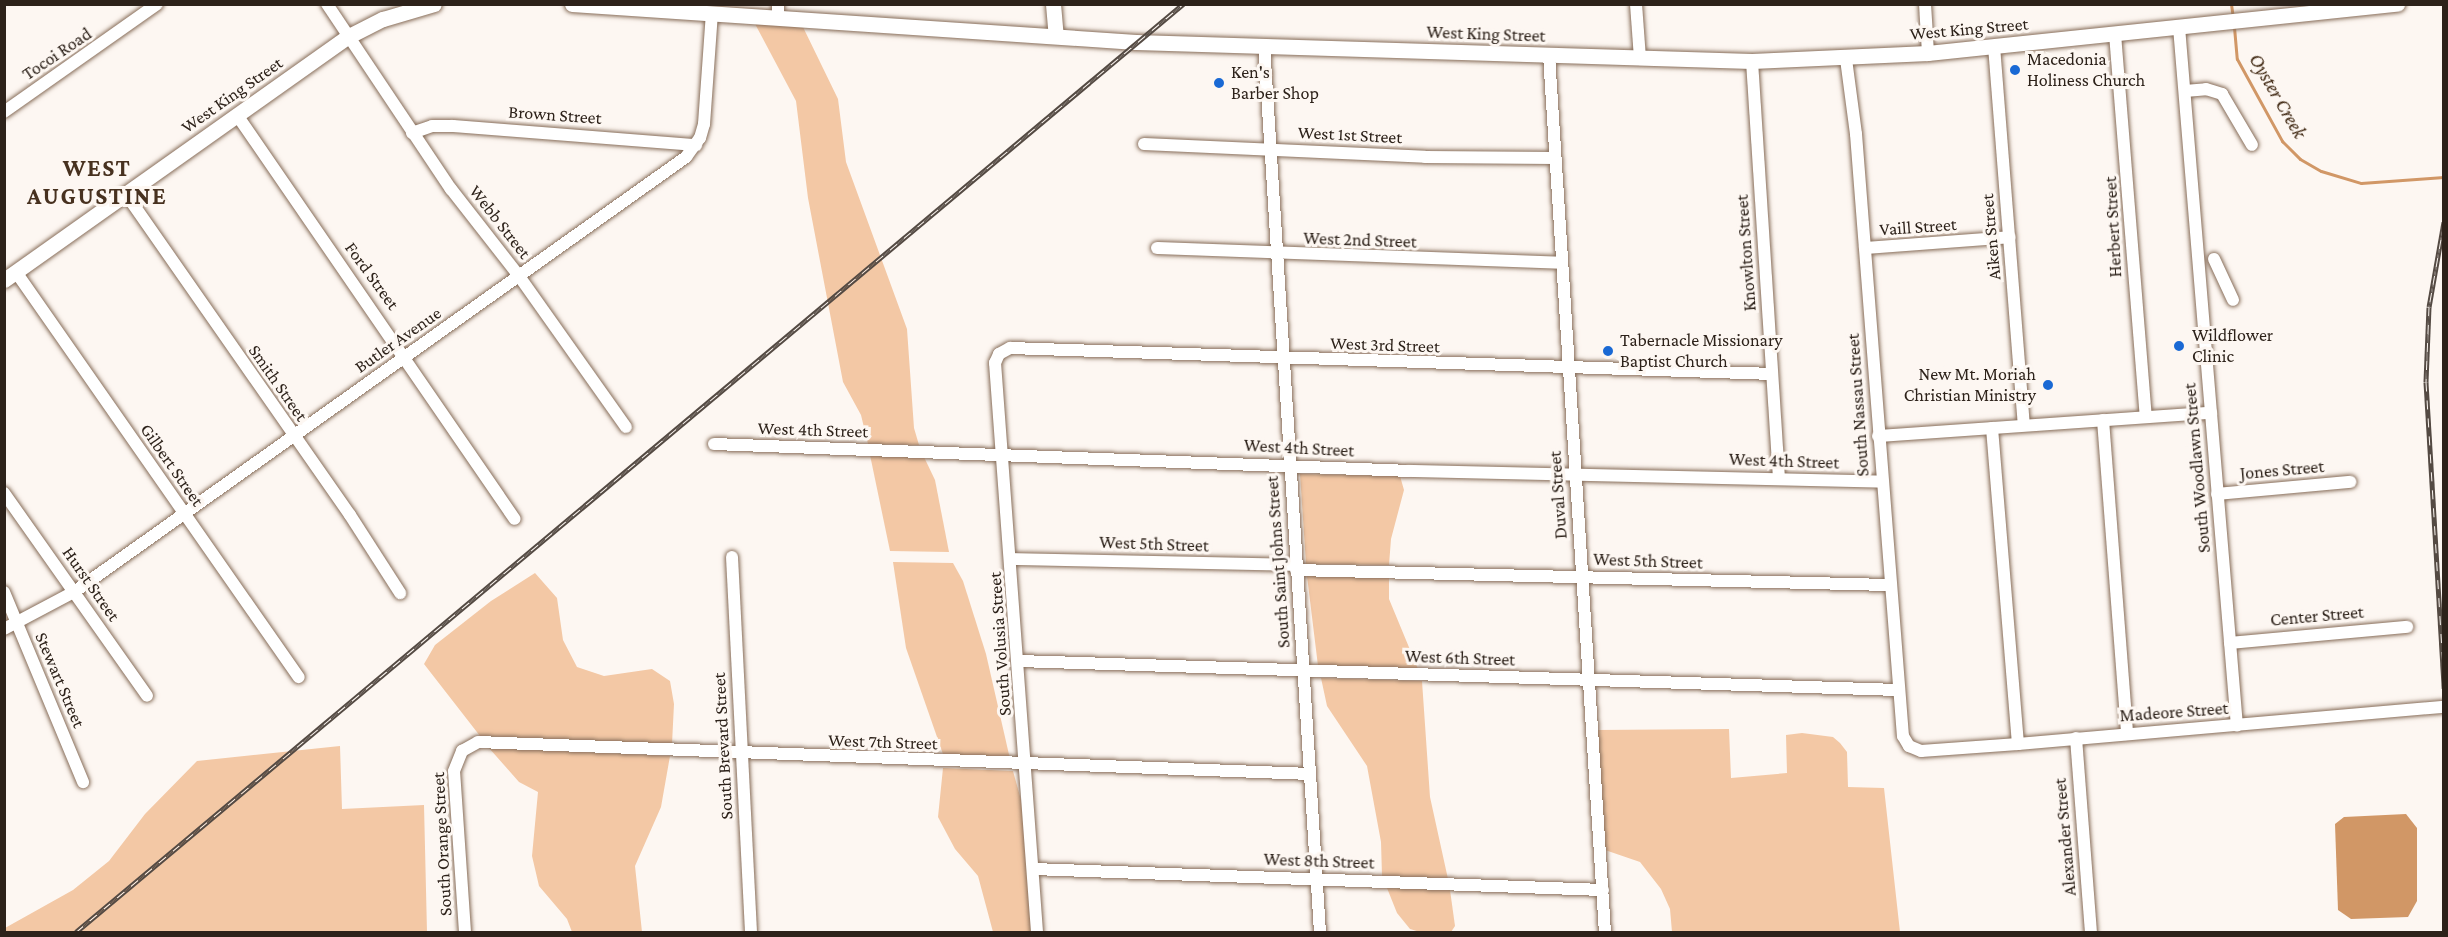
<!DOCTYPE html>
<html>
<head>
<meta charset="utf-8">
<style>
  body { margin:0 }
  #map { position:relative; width:2448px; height:937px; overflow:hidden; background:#fdf7f2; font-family:"Crimson Pro",serif }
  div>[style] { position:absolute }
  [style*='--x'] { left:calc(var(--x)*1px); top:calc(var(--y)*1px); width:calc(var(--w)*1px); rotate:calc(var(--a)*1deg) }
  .green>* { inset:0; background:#f3c8a5 }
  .water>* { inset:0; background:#d19766 }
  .stream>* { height:3px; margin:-1.5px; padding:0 1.5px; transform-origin:1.5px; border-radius:1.5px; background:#d19766 }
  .roads { filter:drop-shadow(0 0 2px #876d59) drop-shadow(0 0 2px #876d59) }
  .minor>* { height:12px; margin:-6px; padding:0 6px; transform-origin:6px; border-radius:6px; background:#fff }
  .major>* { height:15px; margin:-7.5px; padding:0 7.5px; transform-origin:7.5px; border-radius:7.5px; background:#fff }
  .rail>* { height:5px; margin-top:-2.5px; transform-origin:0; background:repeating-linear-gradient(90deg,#fdf7f2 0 9px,#544a43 0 18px); box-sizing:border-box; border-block:2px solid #544a43 }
  .dots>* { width:16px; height:16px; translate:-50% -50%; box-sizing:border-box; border:3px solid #fdf7f2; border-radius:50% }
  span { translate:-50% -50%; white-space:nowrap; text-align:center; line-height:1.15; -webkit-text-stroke:6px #fdf7f2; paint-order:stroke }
  .street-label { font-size:18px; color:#2d221a }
  .poi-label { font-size:18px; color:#2d221a }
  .left { translate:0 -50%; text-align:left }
  .right { translate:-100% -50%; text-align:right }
  .water-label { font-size:20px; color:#3f2711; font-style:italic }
  .district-label { font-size:24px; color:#47311f; font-weight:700; letter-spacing:1.5px }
  .frame { position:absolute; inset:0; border:6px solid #2d221a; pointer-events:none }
</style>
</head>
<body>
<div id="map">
  <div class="green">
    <i style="clip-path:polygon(754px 22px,802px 25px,838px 99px,846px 162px,907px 329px,914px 428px,919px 445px,868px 444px,861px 415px,843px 382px,808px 198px,796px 101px)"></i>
    <i style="clip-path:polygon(870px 455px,924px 457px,935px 480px,949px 552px,890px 551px)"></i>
    <i style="clip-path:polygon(1300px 474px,1400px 476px,1404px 490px,1391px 539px,1389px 565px,1306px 564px)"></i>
    <i style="clip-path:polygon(893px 562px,953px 563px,963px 581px,986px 654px,1010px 759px,944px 757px,906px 648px)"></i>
    <i style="clip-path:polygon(535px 573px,557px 598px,563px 640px,577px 667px,604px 676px,652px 669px,670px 681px,674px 704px,672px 744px,480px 736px,424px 664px,435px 645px,491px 601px)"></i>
    <i style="clip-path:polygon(1307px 576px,1389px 576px,1389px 599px,1418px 669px,1318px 666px)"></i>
    <i style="clip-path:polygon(1321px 678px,1422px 681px,1430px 797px,1448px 879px,1382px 876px,1381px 842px,1367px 766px,1327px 706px)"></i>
    <i style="clip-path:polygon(1729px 729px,1731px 778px,1787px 773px,1786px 735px,1802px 733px,1833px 737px,1840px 743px,1847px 752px,1848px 787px,1884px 788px,1900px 932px,1672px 932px,1670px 909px,1661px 889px,1640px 862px,1605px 850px,1596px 730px)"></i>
    <i style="clip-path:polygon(340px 746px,342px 809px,424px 805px,427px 932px,5px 932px,5px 928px,73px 890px,109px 861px,145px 814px,197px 761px)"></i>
    <i style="clip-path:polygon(489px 748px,670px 756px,661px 807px,635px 866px,642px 932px,572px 932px,567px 919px,539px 886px,532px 856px,538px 792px,519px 782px)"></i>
    <i style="clip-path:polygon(943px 768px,1013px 771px,1023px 807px,1032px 932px,993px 932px,978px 876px,955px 849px,938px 817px)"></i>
    <i style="clip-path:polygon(1387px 888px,1450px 890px,1455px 926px,1451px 932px,1420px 932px,1410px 929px,1397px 913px)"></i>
  </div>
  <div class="water">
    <i style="clip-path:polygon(2406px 814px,2417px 828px,2417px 901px,2408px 917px,2351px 919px,2338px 910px,2335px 824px,2344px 817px)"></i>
  </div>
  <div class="stream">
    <i style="--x:2231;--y:4;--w:14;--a:82"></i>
    <i style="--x:2234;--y:27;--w:32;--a:85"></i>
    <i style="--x:2237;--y:59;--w:94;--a:61.2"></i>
    <i style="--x:2282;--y:141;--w:25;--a:45"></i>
    <i style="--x:2300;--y:159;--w:24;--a:30"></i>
    <i style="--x:2321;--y:171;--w:42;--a:16.7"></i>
    <i style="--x:2361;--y:183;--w:83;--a:-4.1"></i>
  </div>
  <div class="roads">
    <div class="minor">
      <i style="--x:327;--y:4;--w:223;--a:56.2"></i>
      <i style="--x:451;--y:189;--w:110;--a:52"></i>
      <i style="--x:519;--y:276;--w:185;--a:54.7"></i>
      <i style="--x:778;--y:4;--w:14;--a:90"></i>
      <i style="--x:1636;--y:4;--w:55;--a:85.8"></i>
      <i style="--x:1925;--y:4;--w:49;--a:86.5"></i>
      <i style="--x:2179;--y:27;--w:701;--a:85.26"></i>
      <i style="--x:2115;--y:34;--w:384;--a:85.4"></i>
      <i style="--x:1264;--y:45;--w:889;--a:86.39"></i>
      <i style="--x:1994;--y:46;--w:379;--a:85.5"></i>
      <i style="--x:1549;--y:55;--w:879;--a:86.35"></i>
      <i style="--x:1846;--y:59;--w:76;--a:82.4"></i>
      <i style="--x:1856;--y:134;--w:604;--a:85.54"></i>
      <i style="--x:1903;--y:736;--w:12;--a:59"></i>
      <i style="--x:1909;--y:746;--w:13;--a:23"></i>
      <i style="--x:1921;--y:751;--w:97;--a:-4.1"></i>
      <i style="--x:2018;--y:744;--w:428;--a:-5"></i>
      <i style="--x:1752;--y:61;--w:418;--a:86.3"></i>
      <i style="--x:2185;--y:91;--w:21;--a:-5"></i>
      <i style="--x:2206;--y:89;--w:17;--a:17"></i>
      <i style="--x:2222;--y:94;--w:59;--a:59.5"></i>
      <i style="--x:4;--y:112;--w:187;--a:-35.2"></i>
      <i style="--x:237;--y:115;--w:490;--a:55.5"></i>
      <i style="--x:412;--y:133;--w:21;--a:-19"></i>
      <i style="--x:432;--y:126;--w:21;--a:0"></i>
      <i style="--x:453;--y:126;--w:244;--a:4.5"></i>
      <i style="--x:1144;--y:144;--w:281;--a:2.6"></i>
      <i style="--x:1425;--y:157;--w:130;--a:0.4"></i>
      <i style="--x:126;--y:194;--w:391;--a:55.1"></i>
      <i style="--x:350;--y:515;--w:93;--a:57.3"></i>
      <i style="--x:1157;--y:248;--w:405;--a:2.1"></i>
      <i style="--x:1865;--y:248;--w:145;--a:-4.3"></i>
      <i style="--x:2214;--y:259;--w:45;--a:65.1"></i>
      <i style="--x:16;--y:272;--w:494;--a:55.1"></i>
      <i style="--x:2103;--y:420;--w:315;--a:85.6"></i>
      <i style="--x:1992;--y:428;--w:317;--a:85.3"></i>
      <i style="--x:1878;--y:436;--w:334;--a:-4"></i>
      <i style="--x:714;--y:444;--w:696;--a:2.22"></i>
      <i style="--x:1409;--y:471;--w:472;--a:1.3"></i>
      <i style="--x:4;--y:493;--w:248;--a:54.8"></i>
      <i style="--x:2217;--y:494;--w:134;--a:-5.2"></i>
      <i style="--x:732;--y:557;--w:375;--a:87.1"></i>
      <i style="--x:1012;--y:559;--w:284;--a:1.2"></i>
      <i style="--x:1296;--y:570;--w:594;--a:1.45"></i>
      <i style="--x:4;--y:592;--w:206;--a:67.4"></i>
      <i style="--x:4;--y:629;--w:79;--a:-27.9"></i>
      <i style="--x:74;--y:592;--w:751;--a:-35.4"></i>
      <i style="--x:686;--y:157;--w:24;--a:-54"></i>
      <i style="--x:700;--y:138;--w:15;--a:-74"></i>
      <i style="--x:704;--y:124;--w:111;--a:-85.9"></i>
      <i style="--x:2230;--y:643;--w:178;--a:-5.2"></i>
      <i style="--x:1019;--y:661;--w:880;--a:1.89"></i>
      <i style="--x:2076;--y:738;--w:195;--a:85.6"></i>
      <i style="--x:1033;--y:869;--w:570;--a:2.11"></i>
      <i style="--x:465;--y:932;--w:161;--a:-93.9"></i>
      <i style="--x:454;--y:771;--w:22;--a:-68"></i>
      <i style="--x:462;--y:751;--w:18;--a:-29"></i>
      <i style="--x:478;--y:742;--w:833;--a:2.2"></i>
      <i style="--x:1037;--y:932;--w:571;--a:-94.22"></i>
      <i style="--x:995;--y:363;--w:10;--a:-66"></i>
      <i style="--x:999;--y:354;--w:13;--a:-29"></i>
      <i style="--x:1010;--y:348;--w:762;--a:1.95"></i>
    </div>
    <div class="major">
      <i style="--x:572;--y:4;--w:565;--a:3.85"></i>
      <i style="--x:1136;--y:42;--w:616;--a:1.77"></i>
      <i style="--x:1752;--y:61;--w:176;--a:-2.6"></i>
      <i style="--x:1928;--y:53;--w:472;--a:-6"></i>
      <i style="--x:1053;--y:4;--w:32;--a:85"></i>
      <i style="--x:4;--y:280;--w:423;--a:-35.3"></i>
      <i style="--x:349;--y:36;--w:38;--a:-27"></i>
      <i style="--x:383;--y:19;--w:53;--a:-16.4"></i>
    </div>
  </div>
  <div class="rail">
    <i style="--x:2444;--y:222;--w:86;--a:100"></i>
    <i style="--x:2429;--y:307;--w:75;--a:92.3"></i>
    <i style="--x:2426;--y:382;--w:307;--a:86.6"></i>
    <i style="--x:76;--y:932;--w:1445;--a:-39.97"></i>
  </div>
  <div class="dots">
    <i style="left:2015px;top:70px;background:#1a69d4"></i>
    <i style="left:1219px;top:83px;background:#1a69d4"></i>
    <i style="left:2179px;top:346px;background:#1a69d4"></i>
    <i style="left:1608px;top:351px;background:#1a69d4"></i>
    <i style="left:2048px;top:385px;background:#1a69d4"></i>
  </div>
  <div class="street-label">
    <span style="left:1969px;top:29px;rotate:-5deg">West King Street</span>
    <span style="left:1486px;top:34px;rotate:2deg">West King Street</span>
    <span style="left:57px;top:54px;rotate:-34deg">Tocoi Road</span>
    <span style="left:232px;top:95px;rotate:-35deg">West King Street</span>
    <span style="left:555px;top:115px;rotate:4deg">Brown Street</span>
    <span style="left:1350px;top:135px;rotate:3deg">West 1st Street</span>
    <span style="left:500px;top:222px;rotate:52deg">Webb Street</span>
    <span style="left:1918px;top:227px;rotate:-4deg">Vaill Street</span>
    <span style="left:2113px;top:227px;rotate:-93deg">Herbert Street</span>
    <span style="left:1991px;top:237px;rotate:-95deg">Aiken Street</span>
    <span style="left:1360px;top:240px;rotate:2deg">West 2nd Street</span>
    <span style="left:1746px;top:253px;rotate:-94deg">Knowlton Street</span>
    <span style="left:372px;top:276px;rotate:54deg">Ford Street</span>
    <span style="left:398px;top:340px;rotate:-35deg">Butler Avenue</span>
    <span style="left:1385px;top:345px;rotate:2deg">West 3rd Street</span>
    <span style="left:278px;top:383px;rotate:55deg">Smith Street</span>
    <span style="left:1858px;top:405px;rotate:-94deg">South Nassau Street</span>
    <span style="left:813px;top:430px;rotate:2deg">West 4th Street</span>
    <span style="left:1299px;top:448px;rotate:3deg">West 4th Street</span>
    <span style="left:1784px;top:461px;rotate:2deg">West 4th Street</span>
    <span style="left:172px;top:465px;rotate:55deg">Gilbert Street</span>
    <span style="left:2197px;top:468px;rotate:-95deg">South Woodlawn Street</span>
    <span style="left:2282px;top:470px;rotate:-5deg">Jones Street</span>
    <span style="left:1558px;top:495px;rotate:-94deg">Duval Street</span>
    <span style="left:1154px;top:544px;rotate:2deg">West 5th Street</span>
    <span style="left:1648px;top:561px;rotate:2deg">West 5th Street</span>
    <span style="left:1278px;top:562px;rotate:-94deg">South Saint Johns Street</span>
    <span style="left:91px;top:584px;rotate:55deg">Hurst Street</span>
    <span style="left:2317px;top:616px;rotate:-5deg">Center Street</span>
    <span style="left:1000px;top:644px;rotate:-94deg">South Volusia Street</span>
    <span style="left:1460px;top:658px;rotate:2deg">West 6th Street</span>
    <span style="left:60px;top:680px;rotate:67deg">Stewart Street</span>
    <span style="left:2174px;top:712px;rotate:-4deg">Madeore Street</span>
    <span style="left:883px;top:742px;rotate:2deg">West 7th Street</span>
    <span style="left:723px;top:746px;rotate:-93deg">South Brevard Street</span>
    <span style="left:2065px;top:837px;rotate:-95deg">Alexander Street</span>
    <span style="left:442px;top:844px;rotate:-93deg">South Orange Street</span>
    <span style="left:1319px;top:861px;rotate:2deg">West 8th Street</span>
  </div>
  <div class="poi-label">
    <span class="left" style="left:2027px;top:70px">Macedonia<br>Holiness Church</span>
    <span class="left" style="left:1231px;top:83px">Ken's<br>Barber Shop</span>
    <span class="left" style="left:2192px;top:346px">Wildflower<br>Clinic</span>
    <span class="left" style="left:1620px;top:351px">Tabernacle Missionary<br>Baptist Church</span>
    <span class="right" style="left:2036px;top:385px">New Mt. Moriah<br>Christian Ministry</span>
  </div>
  <div class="water-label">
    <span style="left:2278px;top:96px;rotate:60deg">Oyster Creek</span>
  </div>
  <div class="district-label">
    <span style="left:97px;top:182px">WEST<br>AUGUSTINE</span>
  </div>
  <div class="frame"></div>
</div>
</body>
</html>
